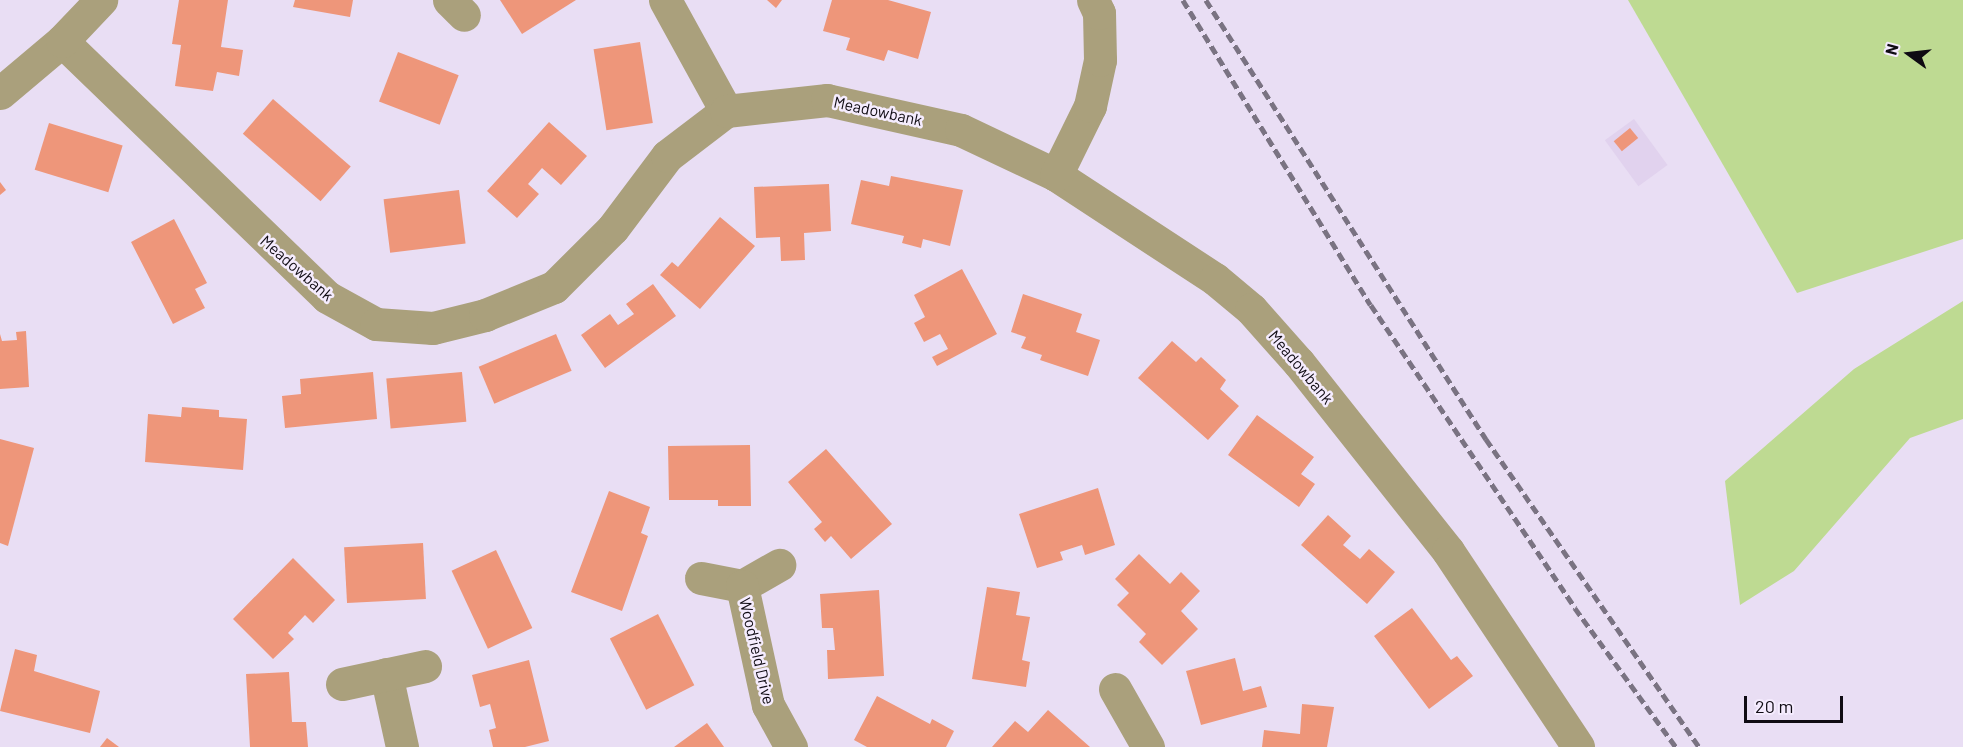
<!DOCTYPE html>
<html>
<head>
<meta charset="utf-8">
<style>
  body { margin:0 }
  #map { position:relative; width:1963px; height:747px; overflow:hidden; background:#e9def4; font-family:Barlow,sans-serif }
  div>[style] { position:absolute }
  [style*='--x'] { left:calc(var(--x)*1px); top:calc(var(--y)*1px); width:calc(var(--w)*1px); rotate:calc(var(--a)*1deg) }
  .built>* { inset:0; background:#e1d2ee; transform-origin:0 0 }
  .green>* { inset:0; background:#beda92 }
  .building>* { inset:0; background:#ee967a; transform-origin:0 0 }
  .minor>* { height:33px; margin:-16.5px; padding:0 16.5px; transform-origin:16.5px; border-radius:16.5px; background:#aaa07c }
  .rail>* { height:4.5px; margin-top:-2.25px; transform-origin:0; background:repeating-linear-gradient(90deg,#7a7382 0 9px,transparent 0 13.5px) }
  span { translate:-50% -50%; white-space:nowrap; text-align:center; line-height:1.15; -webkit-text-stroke:5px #f5ecfe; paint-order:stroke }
  .street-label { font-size:16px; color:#0f0b13 }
  .north { position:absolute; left:1879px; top:24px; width:60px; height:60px; -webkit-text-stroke:4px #f5ecfe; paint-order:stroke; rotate:285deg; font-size:16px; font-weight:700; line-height:24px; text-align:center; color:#0f0b13 }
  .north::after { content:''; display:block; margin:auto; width:21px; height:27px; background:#0f0b13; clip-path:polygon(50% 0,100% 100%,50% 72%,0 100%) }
  .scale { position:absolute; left:1744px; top:696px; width:99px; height:27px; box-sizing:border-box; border:3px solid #0f0b13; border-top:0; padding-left:8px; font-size:18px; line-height:21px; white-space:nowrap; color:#0f0b13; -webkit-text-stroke:4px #f5ecfe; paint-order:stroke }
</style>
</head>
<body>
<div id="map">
  <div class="built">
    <i style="left:1634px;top:119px;width:57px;height:36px;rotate:54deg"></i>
  </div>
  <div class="green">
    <i style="clip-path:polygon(1628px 0,1963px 0,1963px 239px,1797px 293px)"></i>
    <i style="clip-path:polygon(1963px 301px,1963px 419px,1910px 438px,1794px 571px,1740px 605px,1725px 481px,1854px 369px)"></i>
  </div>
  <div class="building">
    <i style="clip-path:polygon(179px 0,228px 0,221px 47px,243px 50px,239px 76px,217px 72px,213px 91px,175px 86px,181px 45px,172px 44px)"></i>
    <i style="clip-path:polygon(295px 0,353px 0,350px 17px,293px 7px)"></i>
    <i style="clip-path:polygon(500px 0,576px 0,522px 34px)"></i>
    <i style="clip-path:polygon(767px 0,782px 0,776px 8px)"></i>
    <i style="clip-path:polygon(832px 0,888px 0,931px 12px,918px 59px,888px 50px,884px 61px,846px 50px,850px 38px,823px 31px)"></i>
    <i style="left:640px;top:42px;width:82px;height:47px;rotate:81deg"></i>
    <i style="left:398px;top:52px;width:65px;height:53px;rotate:21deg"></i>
    <i style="left:273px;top:99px;width:103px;height:46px;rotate:41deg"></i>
    <i style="clip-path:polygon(549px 122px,587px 156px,561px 185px,542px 168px,528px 184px,539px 194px,517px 218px,487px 191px)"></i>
    <i style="left:49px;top:123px;width:77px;height:49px;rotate:17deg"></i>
    <i style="left:1630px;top:128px;width:13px;height:21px;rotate:51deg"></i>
    <i style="clip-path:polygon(891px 176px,963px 190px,950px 246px,923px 239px,921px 248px,902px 243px,904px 236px,851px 224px,861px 180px,889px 186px)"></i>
    <i style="clip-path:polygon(0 182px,6px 190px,0 195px)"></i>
    <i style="clip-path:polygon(829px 184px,831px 231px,804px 233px,805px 260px,781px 261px,780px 237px,756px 238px,754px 187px)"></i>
    <i style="left:459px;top:190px;width:54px;height:76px;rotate:83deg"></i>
    <i style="clip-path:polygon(720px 217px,755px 246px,700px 309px,660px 275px,672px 262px,678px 267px)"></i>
    <i style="clip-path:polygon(174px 219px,207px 283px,195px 289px,205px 308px,173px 324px,131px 242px)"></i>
    <i style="clip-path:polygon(962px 269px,997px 334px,937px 366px,932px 357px,948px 349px,940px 334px,924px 342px,914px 323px,925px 317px,914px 295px)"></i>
    <i style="clip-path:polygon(653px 284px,676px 316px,605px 368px,581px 335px,610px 314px,618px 325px,634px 314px,626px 304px)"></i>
    <i style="clip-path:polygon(1023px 294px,1082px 314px,1076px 332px,1100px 340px,1088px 376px,1040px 360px,1042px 355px,1021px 348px,1026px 337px,1011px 332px)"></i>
    <i style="clip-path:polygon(26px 331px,29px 387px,0 389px,0 334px,2px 341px,17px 340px,16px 332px)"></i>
    <i style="left:556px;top:334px;width:40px;height:84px;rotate:67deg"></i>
    <i style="clip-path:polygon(1172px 341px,1196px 362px,1201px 357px,1226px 380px,1220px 389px,1239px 406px,1208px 440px,1138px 378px)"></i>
    <i style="clip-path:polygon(373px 372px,377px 419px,285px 428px,282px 396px,301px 394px,300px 379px)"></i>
    <i style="left:462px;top:372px;width:50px;height:76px;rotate:85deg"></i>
    <i style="clip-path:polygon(182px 407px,219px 410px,219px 417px,247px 419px,243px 470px,145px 462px,148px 414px,181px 417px)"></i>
    <i style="clip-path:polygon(1257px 415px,1314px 457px,1301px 474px,1315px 484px,1299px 507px,1228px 455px)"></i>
    <i style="clip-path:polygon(0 439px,34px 448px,8px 546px,0 543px)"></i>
    <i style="clip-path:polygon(750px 445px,751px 506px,718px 506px,718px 500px,669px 500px,668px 446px)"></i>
    <i style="clip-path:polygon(826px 449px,892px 524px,851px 559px,831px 536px,825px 542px,814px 529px,822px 522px,788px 482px)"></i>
    <i style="clip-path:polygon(1098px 488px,1115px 545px,1085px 555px,1082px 545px,1060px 552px,1063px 560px,1037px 568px,1019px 514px)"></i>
    <i style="clip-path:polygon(609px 491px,650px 507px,641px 533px,648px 536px,622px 611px,571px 592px)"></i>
    <i style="clip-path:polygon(1328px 515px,1351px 536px,1343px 545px,1360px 559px,1369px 549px,1395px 572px,1367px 604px,1301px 545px)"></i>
    <i style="left:423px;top:543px;width:56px;height:79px;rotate:87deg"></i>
    <i style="left:496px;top:550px;width:86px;height:49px;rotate:65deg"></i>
    <i style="clip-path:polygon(1139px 554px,1170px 584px,1181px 572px,1200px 591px,1181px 611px,1198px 629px,1162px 665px,1139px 642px,1146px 634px,1117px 605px,1129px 593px,1115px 579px)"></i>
    <i style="clip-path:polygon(293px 558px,335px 600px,313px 623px,305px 615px,288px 633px,294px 639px,273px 659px,233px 619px)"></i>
    <i style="clip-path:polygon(987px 587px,1020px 592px,1016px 615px,1030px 617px,1022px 660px,1030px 662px,1026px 687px,972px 679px)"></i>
    <i style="clip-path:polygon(879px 590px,884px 676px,828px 679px,827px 650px,835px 650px,833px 628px,822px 628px,820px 594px)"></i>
    <i style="clip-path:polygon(1412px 608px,1451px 660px,1457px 656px,1473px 676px,1429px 709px,1374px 636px)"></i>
    <i style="left:658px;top:614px;width:80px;height:54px;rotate:63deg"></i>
    <i style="clip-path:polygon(15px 649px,37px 655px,34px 671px,100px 691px,90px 733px,0 711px)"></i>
    <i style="clip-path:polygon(1235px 658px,1243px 691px,1261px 686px,1267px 707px,1201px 725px,1186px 671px)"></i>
    <i style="clip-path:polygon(529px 660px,549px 741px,525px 747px,493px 747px,489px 730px,496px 728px,490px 704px,480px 707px,472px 675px)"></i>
    <i style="clip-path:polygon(289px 672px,292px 722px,306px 722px,308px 747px,250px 747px,246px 674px)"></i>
    <i style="clip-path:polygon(877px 696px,930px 724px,932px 719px,954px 731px,946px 747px,867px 747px,854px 740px)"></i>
    <i style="clip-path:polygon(1302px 704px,1334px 707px,1327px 747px,1262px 747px,1264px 730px,1300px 734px)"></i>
    <i style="clip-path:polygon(1048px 710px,1090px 747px,992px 747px,1015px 721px,1028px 732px)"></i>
    <i style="clip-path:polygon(707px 723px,724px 747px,674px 747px)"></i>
    <i style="clip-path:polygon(107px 738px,119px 747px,100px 747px)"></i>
  </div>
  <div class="minor">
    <i style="--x:449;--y:0;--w:21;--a:45"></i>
    <i style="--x:665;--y:0;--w:127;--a:61.2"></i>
    <i style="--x:62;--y:41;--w:368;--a:44"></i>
    <i style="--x:327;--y:297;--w:56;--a:28.9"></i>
    <i style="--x:376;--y:324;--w:57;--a:4"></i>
    <i style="--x:433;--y:328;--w:54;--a:-14"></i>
    <i style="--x:485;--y:315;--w:74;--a:-22.1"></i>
    <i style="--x:554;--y:287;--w:83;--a:-45"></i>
    <i style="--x:613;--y:228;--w:90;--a:-53.1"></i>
    <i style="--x:667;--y:156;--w:74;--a:-37.3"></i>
    <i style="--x:726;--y:111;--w:102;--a:-6.2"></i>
    <i style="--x:827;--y:100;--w:137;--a:12.6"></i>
    <i style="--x:961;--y:130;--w:105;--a:25.3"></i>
    <i style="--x:1056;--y:175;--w:190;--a:33.2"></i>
    <i style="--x:1215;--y:279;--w:47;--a:39.8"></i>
    <i style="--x:1251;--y:309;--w:72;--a:48.4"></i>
    <i style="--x:1299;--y:363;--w:240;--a:51.6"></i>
    <i style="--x:1448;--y:551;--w:235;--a:56.4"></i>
    <i style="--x:0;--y:93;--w:81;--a:-40"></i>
    <i style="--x:62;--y:41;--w:57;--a:-46.4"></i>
    <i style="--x:1056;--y:175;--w:77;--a:-63.8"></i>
    <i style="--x:1090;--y:106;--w:47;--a:-77.7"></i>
    <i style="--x:1100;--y:60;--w:47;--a:-91.2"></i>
    <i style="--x:1099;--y:13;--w:14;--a:-115"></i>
    <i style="--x:701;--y:578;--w:42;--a:11"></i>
    <i style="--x:742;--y:586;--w:43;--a:-29.6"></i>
    <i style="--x:742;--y:586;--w:122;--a:77.7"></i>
    <i style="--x:768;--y:705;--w:48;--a:61.3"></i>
    <i style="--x:386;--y:674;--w:75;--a:77.6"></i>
    <i style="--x:342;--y:684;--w:85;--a:-12.2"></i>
    <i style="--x:1115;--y:689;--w:67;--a:60.4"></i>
  </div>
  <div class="rail">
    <i style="--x:1183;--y:0;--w:358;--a:58.4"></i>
    <i style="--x:1371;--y:305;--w:365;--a:56"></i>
    <i style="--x:1575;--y:608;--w:172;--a:54"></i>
    <i style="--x:1206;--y:0;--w:521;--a:57.47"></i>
    <i style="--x:1486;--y:439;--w:374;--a:55.3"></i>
  </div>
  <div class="street-label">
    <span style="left:878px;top:111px;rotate:12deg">Meadowbank</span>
    <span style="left:297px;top:268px;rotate:41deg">Meadowbank</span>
    <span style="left:1301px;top:367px;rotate:50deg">Meadowbank</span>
    <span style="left:757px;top:651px;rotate:77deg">Woodfield Drive</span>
  </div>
  <div class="north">N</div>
  <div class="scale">20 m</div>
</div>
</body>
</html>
